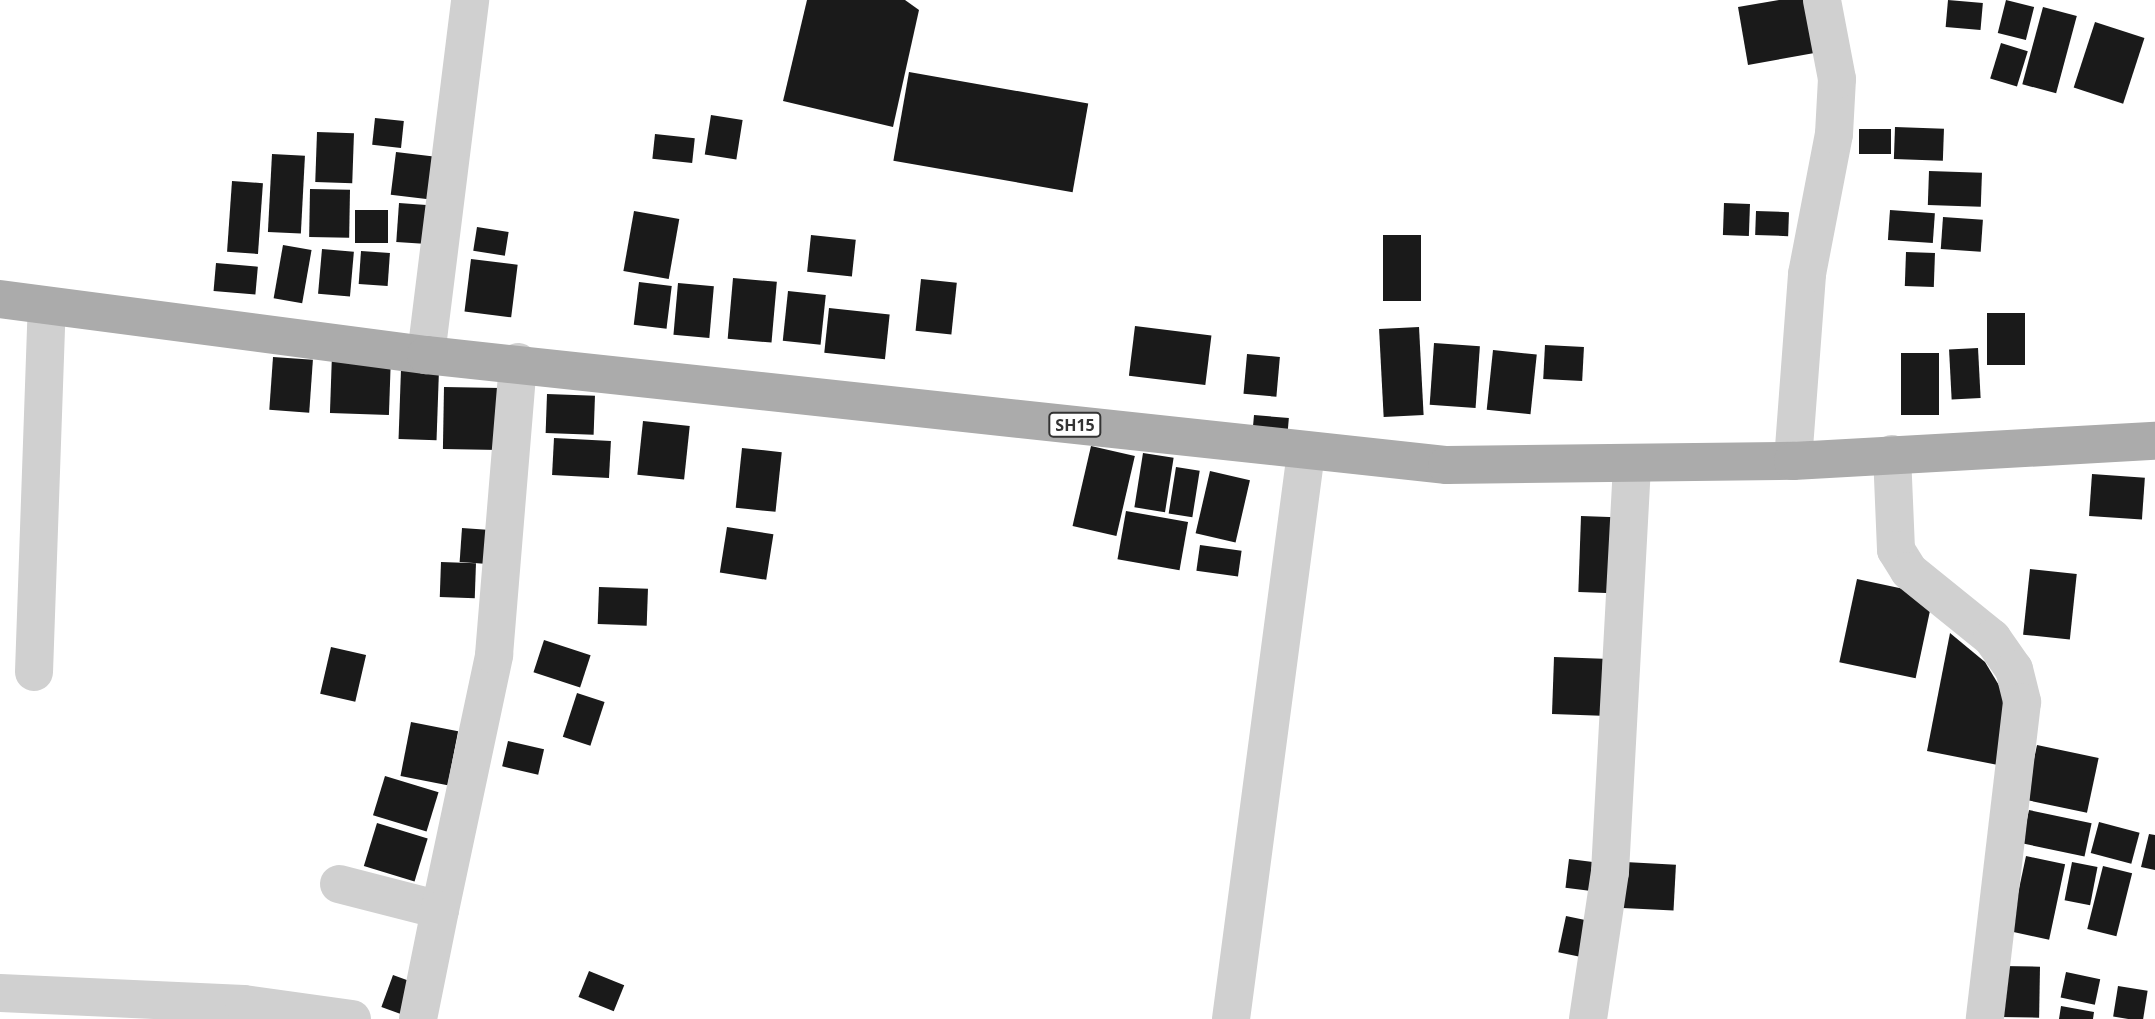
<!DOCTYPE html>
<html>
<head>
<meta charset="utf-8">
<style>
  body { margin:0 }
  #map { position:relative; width:2155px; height:1019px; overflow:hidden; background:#fff; font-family:"Open Sans",sans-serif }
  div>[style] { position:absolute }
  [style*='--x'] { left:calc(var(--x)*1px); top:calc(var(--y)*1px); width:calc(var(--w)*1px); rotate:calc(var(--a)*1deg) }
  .building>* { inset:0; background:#1a1a1a; transform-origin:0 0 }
  .minor>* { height:38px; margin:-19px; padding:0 19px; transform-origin:19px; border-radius:19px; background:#d0d0d0 }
  .major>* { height:38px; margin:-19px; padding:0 19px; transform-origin:19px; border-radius:19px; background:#ababab }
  span { translate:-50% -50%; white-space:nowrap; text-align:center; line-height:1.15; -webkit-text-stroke:7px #fff; paint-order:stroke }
  .shield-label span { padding:2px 5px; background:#fff; border:2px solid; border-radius:5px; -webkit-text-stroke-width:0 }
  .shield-label { font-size:16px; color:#333; font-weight:700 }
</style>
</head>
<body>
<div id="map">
  <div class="building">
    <i style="clip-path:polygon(807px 0,905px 0,919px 10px,893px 127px,783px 101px)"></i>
    <i style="clip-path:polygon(1779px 0,1812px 0,1820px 52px,1748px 65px,1738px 7px)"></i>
    <i style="left:1948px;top:0;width:35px;height:27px;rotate:5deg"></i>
    <i style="left:2006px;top:0;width:29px;height:34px;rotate:14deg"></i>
    <i style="left:2043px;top:7px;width:35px;height:80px;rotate:15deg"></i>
    <i style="left:2095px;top:22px;width:52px;height:69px;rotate:18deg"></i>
    <i style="left:2001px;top:43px;width:28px;height:37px;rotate:17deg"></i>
    <i style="left:909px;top:72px;width:182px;height:90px;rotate:10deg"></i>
    <i style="left:711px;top:115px;width:32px;height:40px;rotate:9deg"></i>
    <i style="left:375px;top:118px;width:29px;height:27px;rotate:6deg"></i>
    <i style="left:1895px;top:127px;width:49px;height:32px;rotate:2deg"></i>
    <i style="left:1859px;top:129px;width:32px;height:25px"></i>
    <i style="left:317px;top:132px;width:37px;height:50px;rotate:2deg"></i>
    <i style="left:655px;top:134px;width:40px;height:25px;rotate:6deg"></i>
    <i style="left:396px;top:152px;width:40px;height:43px;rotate:7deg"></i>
    <i style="left:272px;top:154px;width:33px;height:78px;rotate:3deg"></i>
    <i style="left:1929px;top:171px;width:53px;height:34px;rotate:2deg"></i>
    <i style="left:232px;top:181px;width:31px;height:71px;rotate:4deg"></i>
    <i style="left:310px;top:189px;width:40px;height:48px;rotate:1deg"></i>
    <i style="left:399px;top:203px;width:31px;height:39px;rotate:4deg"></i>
    <i style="left:1724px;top:203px;width:26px;height:32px;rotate:2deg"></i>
    <i style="left:355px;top:210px;width:33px;height:33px"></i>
    <i style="left:1890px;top:210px;width:45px;height:30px;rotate:4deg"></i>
    <i style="left:634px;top:211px;width:46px;height:61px;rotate:10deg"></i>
    <i style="left:1756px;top:211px;width:33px;height:24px;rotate:2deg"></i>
    <i style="left:1943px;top:217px;width:40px;height:32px;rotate:4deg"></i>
    <i style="left:477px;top:227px;width:32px;height:24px;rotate:9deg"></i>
    <i style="left:811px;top:235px;width:45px;height:37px;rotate:6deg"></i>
    <i style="left:1383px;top:235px;width:38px;height:66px"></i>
    <i style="left:283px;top:245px;width:29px;height:54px;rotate:10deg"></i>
    <i style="left:322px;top:249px;width:32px;height:45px;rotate:5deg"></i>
    <i style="left:361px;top:251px;width:29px;height:33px;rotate:4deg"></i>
    <i style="left:1906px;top:252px;width:29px;height:34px;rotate:2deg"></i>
    <i style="left:471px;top:259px;width:47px;height:53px;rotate:7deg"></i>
    <i style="left:216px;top:263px;width:42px;height:28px;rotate:5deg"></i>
    <i style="left:733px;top:278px;width:44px;height:61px;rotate:5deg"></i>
    <i style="left:921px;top:279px;width:36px;height:52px;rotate:6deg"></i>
    <i style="left:639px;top:282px;width:33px;height:43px;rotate:7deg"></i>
    <i style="left:678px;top:283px;width:36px;height:52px;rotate:5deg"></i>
    <i style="left:788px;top:291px;width:38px;height:50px;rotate:6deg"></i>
    <i style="left:829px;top:308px;width:61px;height:45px;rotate:6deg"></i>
    <i style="left:2025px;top:313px;width:52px;height:38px;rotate:90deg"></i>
    <i style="left:1135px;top:326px;width:77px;height:50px;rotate:7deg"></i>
    <i style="left:1419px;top:327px;width:88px;height:40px;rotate:87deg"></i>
    <i style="left:1434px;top:343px;width:46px;height:62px;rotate:4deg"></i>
    <i style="left:1545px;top:345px;width:39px;height:34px;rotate:3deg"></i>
    <i style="left:1978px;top:348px;width:50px;height:29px;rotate:87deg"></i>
    <i style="left:1493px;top:350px;width:44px;height:60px;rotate:6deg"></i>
    <i style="left:1901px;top:353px;width:38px;height:62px"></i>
    <i style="left:332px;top:354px;width:59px;height:59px;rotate:2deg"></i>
    <i style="left:1247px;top:354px;width:33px;height:40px;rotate:5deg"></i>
    <i style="left:273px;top:357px;width:40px;height:53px;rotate:4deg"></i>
    <i style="left:401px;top:369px;width:38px;height:70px;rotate:2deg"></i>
    <i style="left:444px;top:387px;width:56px;height:62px;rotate:1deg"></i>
    <i style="left:547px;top:394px;width:48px;height:39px;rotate:2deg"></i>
    <i style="left:1254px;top:415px;width:35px;height:19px;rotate:5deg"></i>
    <i style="left:643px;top:421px;width:47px;height:54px;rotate:6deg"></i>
    <i style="left:554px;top:438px;width:57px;height:37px;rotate:3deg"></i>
    <i style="left:1091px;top:446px;width:45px;height:82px;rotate:13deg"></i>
    <i style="left:742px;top:448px;width:40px;height:60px;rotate:6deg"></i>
    <i style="left:1143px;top:453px;width:31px;height:55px;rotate:9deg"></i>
    <i style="left:1176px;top:467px;width:24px;height:47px;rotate:9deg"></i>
    <i style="left:1210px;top:471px;width:41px;height:64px;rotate:13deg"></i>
    <i style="left:2092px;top:474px;width:53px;height:42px;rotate:4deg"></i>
    <i style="left:1126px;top:511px;width:63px;height:49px;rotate:10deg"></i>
    <i style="left:1581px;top:516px;width:35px;height:76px;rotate:2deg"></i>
    <i style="left:727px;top:527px;width:47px;height:46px;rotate:9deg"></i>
    <i style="left:462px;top:528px;width:39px;height:34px;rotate:4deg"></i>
    <i style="left:1200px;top:545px;width:42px;height:26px;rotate:8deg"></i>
    <i style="left:441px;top:562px;width:35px;height:35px;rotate:2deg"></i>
    <i style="left:2030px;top:569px;width:47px;height:66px;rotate:6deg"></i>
    <i style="left:1857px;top:579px;width:78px;height:85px;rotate:12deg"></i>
    <i style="left:599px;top:587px;width:49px;height:37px;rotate:2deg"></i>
    <i style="clip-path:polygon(1950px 633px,1985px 662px,2006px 697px,1998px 765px,1927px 751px)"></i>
    <i style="left:544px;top:640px;width:49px;height:34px;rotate:18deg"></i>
    <i style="left:331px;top:647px;width:36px;height:48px;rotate:13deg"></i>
    <i style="left:1554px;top:657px;width:49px;height:57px;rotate:2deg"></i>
    <i style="left:577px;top:693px;width:29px;height:46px;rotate:18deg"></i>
    <i style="left:411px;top:722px;width:48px;height:55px;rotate:11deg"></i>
    <i style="left:508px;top:741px;width:37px;height:26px;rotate:13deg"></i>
    <i style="left:2037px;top:745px;width:63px;height:56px;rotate:12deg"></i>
    <i style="left:385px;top:776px;width:56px;height:41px;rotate:17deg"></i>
    <i style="left:2029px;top:810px;width:64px;height:34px;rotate:12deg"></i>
    <i style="left:2099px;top:822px;width:42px;height:32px;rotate:15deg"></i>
    <i style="left:377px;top:823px;width:53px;height:45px;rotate:17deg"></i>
    <i style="clip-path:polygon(2149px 834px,2155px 835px,2155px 870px,2141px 867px)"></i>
    <i style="left:2026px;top:856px;width:40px;height:77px;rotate:12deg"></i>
    <i style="left:1569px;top:859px;width:34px;height:29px;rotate:7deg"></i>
    <i style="left:1625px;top:862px;width:51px;height:46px;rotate:3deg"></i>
    <i style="left:2072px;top:862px;width:26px;height:39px;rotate:11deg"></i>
    <i style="left:2103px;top:866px;width:30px;height:65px;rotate:14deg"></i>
    <i style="left:1566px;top:916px;width:33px;height:37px;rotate:12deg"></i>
    <i style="left:2001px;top:966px;width:39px;height:51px;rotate:1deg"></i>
    <i style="left:589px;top:971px;width:38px;height:28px;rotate:22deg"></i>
    <i style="left:2066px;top:972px;width:35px;height:26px;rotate:12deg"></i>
    <i style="left:393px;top:975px;width:33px;height:34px;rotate:20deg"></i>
    <i style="left:2118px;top:986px;width:30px;height:31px;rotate:9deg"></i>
    <i style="clip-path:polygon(2061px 1006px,2094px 1012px,2093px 1019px,2059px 1019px)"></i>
  </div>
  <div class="minor">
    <i style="--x:426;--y:355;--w:358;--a:-82.9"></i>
    <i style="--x:1892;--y:454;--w:96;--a:87.6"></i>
    <i style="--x:1896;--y:550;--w:25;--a:58"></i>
    <i style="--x:1909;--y:571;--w:107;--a:38.9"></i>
    <i style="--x:1992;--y:638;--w:38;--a:55"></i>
    <i style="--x:2014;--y:669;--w:34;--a:76"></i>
    <i style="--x:2022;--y:702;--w:319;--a:96.7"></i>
    <i style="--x:1793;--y:461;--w:188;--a:-85.7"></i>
    <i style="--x:1807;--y:274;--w:143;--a:-79.1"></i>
    <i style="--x:1834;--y:134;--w:55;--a:-86.9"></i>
    <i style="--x:1837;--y:79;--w:80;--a:-100.8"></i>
    <i style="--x:34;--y:672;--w:366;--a:-88"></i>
    <i style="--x:339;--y:884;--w:104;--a:14.4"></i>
    <i style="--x:440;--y:910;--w:261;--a:-78"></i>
    <i style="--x:494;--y:655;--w:294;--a:-85.3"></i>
    <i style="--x:0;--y:993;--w:244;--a:2.6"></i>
    <i style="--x:244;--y:1004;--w:109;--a:7.9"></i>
    <i style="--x:418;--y:1019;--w:111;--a:-78.6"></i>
    <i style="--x:1231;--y:1019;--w:572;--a:-82.46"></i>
    <i style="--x:1588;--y:1019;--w:149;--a:-81.5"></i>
    <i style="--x:1610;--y:872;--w:408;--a:-86.9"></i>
  </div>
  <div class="major">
    <i style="--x:0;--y:299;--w:430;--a:7.5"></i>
    <i style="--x:426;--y:355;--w:1027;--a:6.15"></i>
    <i style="--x:1447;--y:465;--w:346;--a:-0.7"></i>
    <i style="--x:1793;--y:461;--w:363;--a:-3.2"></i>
  </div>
  <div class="shield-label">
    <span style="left:1075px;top:425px">SH15</span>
  </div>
</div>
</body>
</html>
